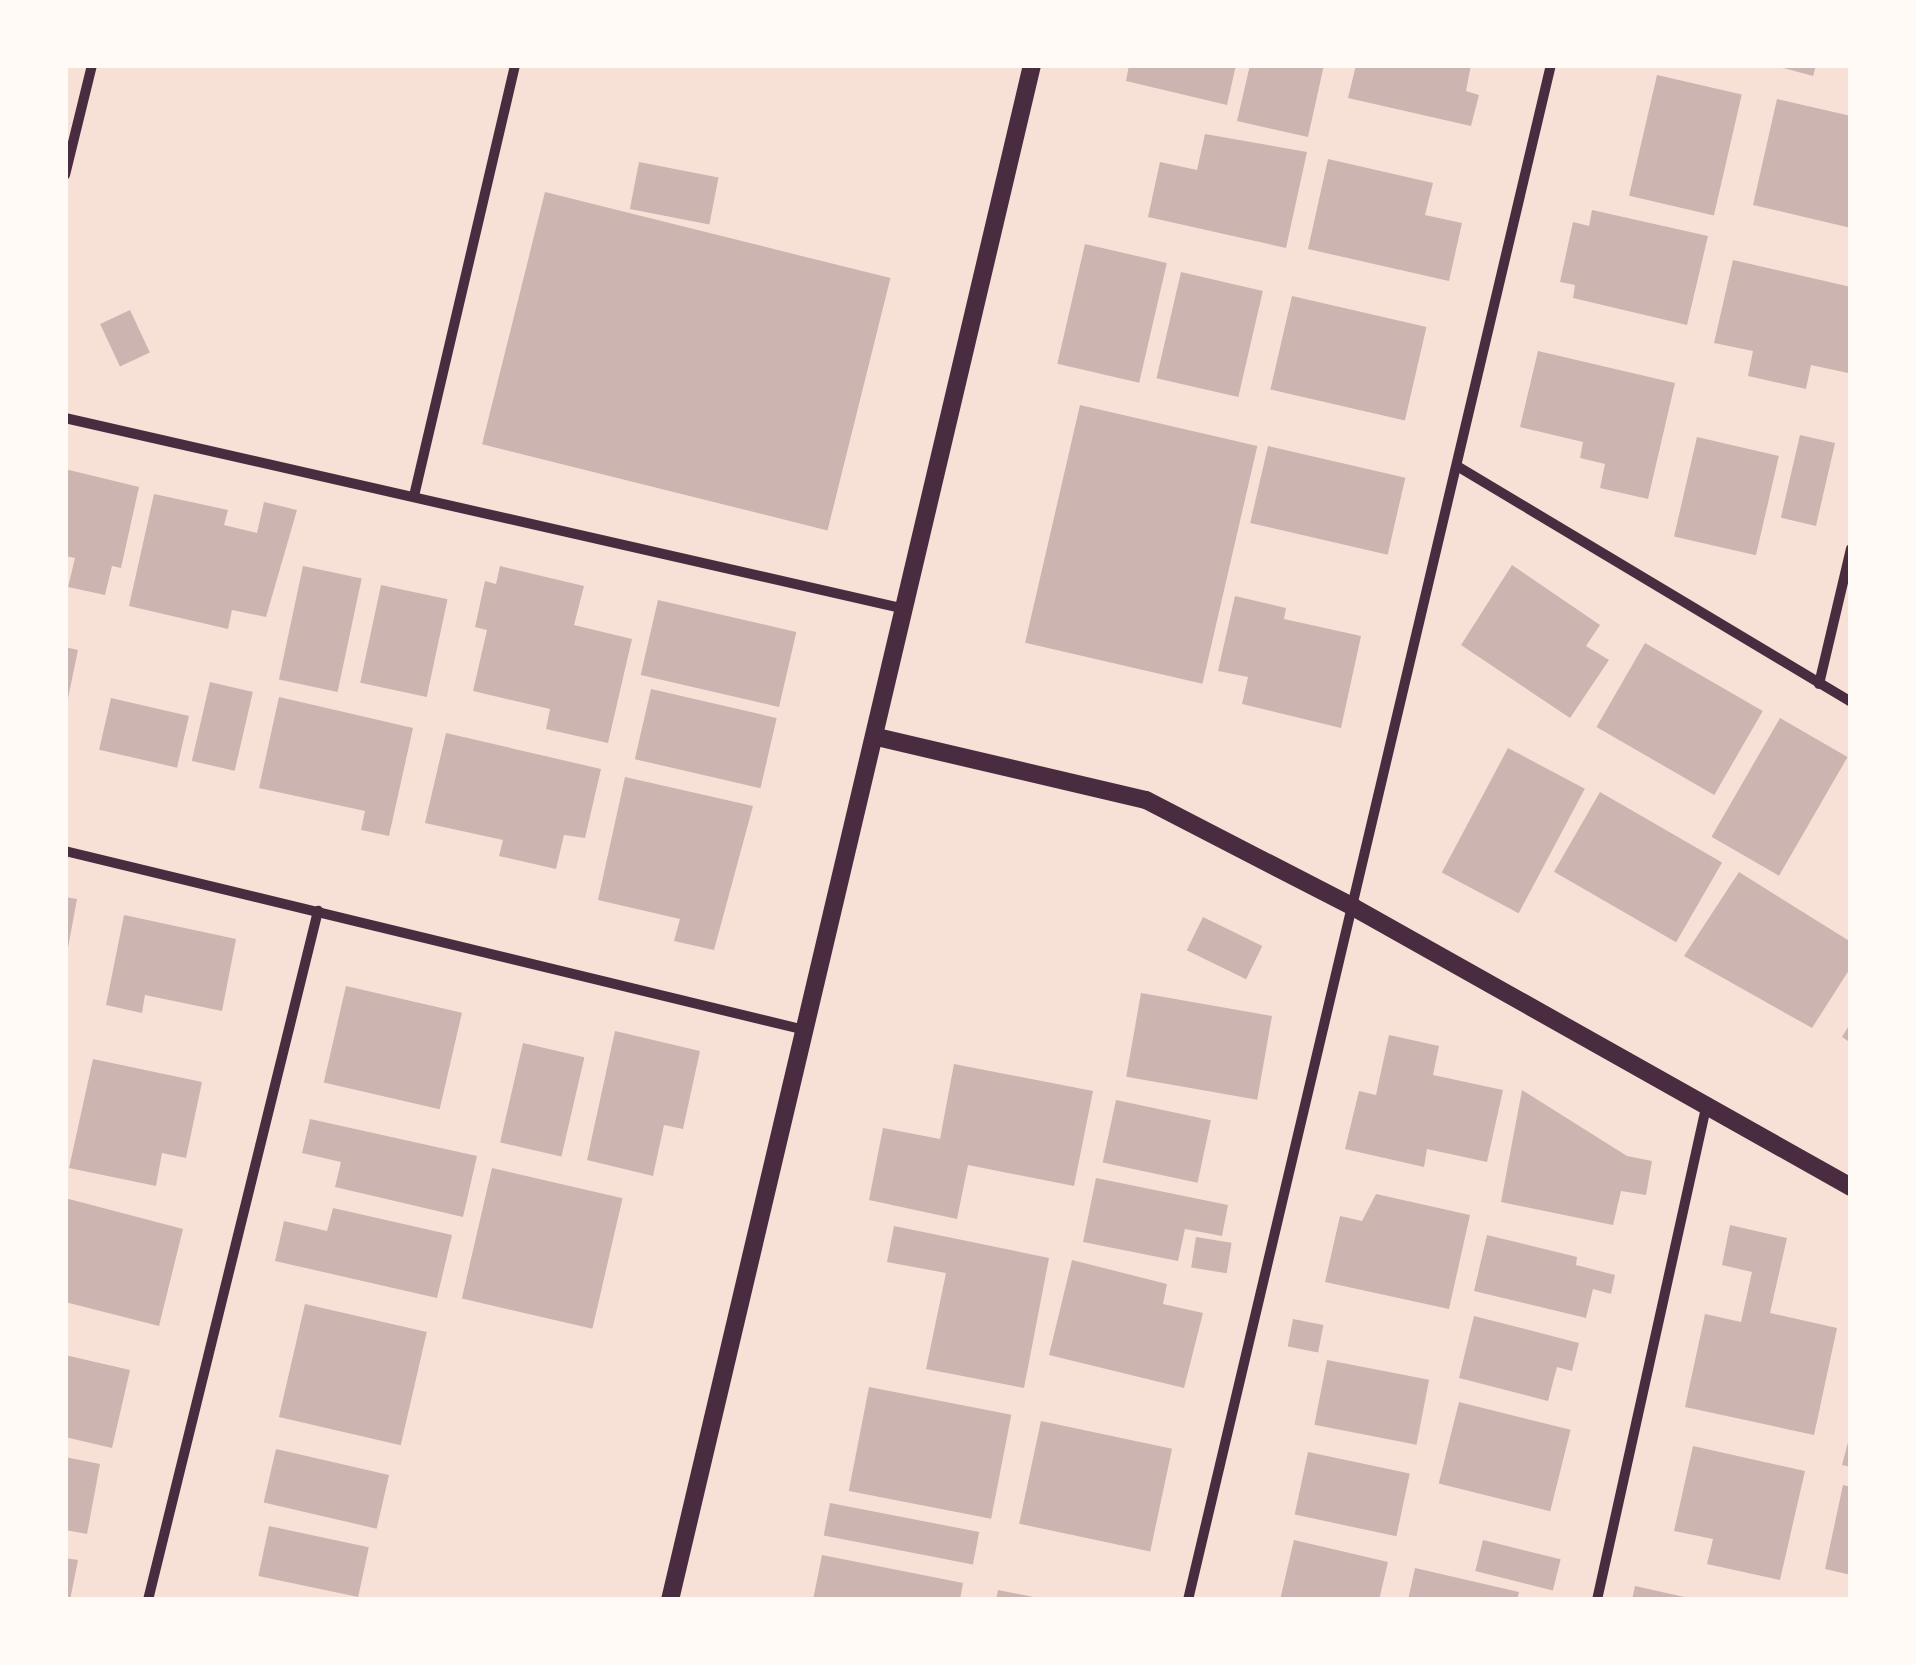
<!DOCTYPE html>
<html>
<head>
<meta charset="utf-8">
<style>
  body { margin:0 }
  #map { position:relative; width:1916px; height:1665px; overflow:hidden; background:#f7e1d7; font-family:Manrope,sans-serif }
  div>[style] { position:absolute }
  [style*='--x'] { left:calc(var(--x)*1px); top:calc(var(--y)*1px); width:calc(var(--w)*1px); rotate:calc(var(--a)*1deg) }
  .building>* { inset:0; background:#ccb4b1; transform-origin:0 0 }
  .minor>* { height:10px; margin:-5px; padding:0 5px; transform-origin:5px; border-radius:5px; background:#4a2c40 }
  .tertiary>* { height:18px; margin:-9px; padding:0 9px; transform-origin:9px; border-radius:9px; background:#4a2c40 }
  span { translate:-50% -50%; white-space:nowrap; text-align:center; line-height:1.15; -webkit-text-stroke:8px #fffaf5; paint-order:stroke }
  .frame { position:absolute; inset:0; border:68px solid #fffaf5; pointer-events:none }
</style>
</head>
<body>
<div id="map">
  <div class="building">
    <i style="clip-path:polygon(1129px 65px,1236px 65px,1227px 105px,1126px 81px)"></i>
    <i style="clip-path:polygon(1250px 65px,1324px 65px,1308px 137px,1237px 121px)"></i>
    <i style="clip-path:polygon(1356px 65px,1471px 65px,1466px 91px,1479px 95px,1471px 126px,1348px 98px)"></i>
    <i style="clip-path:polygon(1773px 65px,1816px 65px,1813px 76px)"></i>
    <i style="left:1657px;top:75px;width:87px;height:124px;rotate:13deg"></i>
    <i style="clip-path:polygon(1777px 99px,1851px 116px,1851px 228px,1753px 205px)"></i>
    <i style="clip-path:polygon(1205px 134px,1307px 152px,1286px 248px,1148px 217px,1160px 162px,1197px 170px)"></i>
    <i style="clip-path:polygon(1328px 159px,1433px 183px,1425px 215px,1462px 223px,1449px 281px,1308px 249px)"></i>
    <i style="left:639px;top:162px;width:81px;height:48px;rotate:11deg"></i>
    <i style="left:545px;top:192px;width:356px;height:260px;rotate:14deg"></i>
    <i style="clip-path:polygon(1592px 210px,1708px 236px,1687px 325px,1573px 298px,1575px 285px,1560px 282px,1573px 222px,1589px 226px)"></i>
    <i style="left:1085px;top:244px;width:84px;height:123px;rotate:13deg"></i>
    <i style="clip-path:polygon(1733px 260px,1851px 287px,1848px 373px,1811px 365px,1806px 389px,1748px 376px,1753px 351px,1714px 343px)"></i>
    <i style="left:1181px;top:272px;width:84px;height:109px;rotate:13deg"></i>
    <i style="left:1292px;top:296px;width:138px;height:96px;rotate:13deg"></i>
    <i style="left:130px;top:310px;width:47px;height:33px;rotate:65deg"></i>
    <i style="clip-path:polygon(1538px 351px,1675px 383px,1648px 499px,1600px 488px,1605px 464px,1580px 458px,1583px 442px,1520px 427px)"></i>
    <i style="left:1080px;top:405px;width:182px;height:244px;rotate:13deg"></i>
    <i style="left:1800px;top:435px;width:36px;height:85px;rotate:13deg"></i>
    <i style="left:1697px;top:437px;width:84px;height:102px;rotate:13deg"></i>
    <i style="left:1268px;top:446px;width:141px;height:79px;rotate:13deg"></i>
    <i style="clip-path:polygon(65px 469px,139px 487px,121px 568px,112px 566px,105px 595px,68px 587px,75px 558px,65px 556px)"></i>
    <i style="clip-path:polygon(154px 494px,228px 510px,224px 525px,257px 533px,264px 502px,297px 510px,266px 617px,232px 610px,228px 629px,129px 606px)"></i>
    <i style="clip-path:polygon(1512px 565px,1600px 625px,1586px 646px,1609px 660px,1570px 718px,1461px 645px)"></i>
    <i style="left:303px;top:566px;width:60px;height:116px;rotate:12deg"></i>
    <i style="clip-path:polygon(500px 566px,584px 586px,574px 625px,632px 639px,608px 743px,546px 729px,550px 709px,473px 691px,487px 630px,475px 627px,485px 581px,496px 584px)"></i>
    <i style="left:381px;top:585px;width:68px;height:100px;rotate:12deg"></i>
    <i style="clip-path:polygon(1235px 596px,1286px 608px,1284px 619px,1361px 636px,1341px 728px,1242px 704px,1248px 677px,1218px 671px)"></i>
    <i style="left:658px;top:600px;width:142px;height:77px;rotate:13deg"></i>
    <i style="left:1645px;top:643px;width:136px;height:97px;rotate:30deg"></i>
    <i style="clip-path:polygon(65px 647px,78px 650px,67px 703px,65px 703px)"></i>
    <i style="left:210px;top:682px;width:44px;height:81px;rotate:13deg"></i>
    <i style="left:651px;top:689px;width:129px;height:72px;rotate:13deg"></i>
    <i style="clip-path:polygon(279px 697px,413px 728px,389px 836px,361px 830px,365px 811px,259px 788px)"></i>
    <i style="left:111px;top:698px;width:80px;height:53px;rotate:13deg"></i>
    <i style="left:1780px;top:718px;width:78px;height:137px;rotate:30deg"></i>
    <i style="clip-path:polygon(446px 733px,601px 769px,585px 838px,564px 835px,556px 869px,499px 856px,503px 840px,425px 823px)"></i>
    <i style="left:1508px;top:748px;width:87px;height:141px;rotate:28deg"></i>
    <i style="clip-path:polygon(625px 777px,753px 806px,714px 950px,674px 941px,680px 919px,598px 900px)"></i>
    <i style="left:1600px;top:792px;width:141px;height:92px;rotate:30deg"></i>
    <i style="clip-path:polygon(1739px 872px,1851px 942px,1851px 967px,1812px 1028px,1684px 956px)"></i>
    <i style="clip-path:polygon(65px 897px,77px 899px,67px 953px,65px 953px)"></i>
    <i style="clip-path:polygon(124px 915px,236px 939px,222px 1011px,145px 995px,142px 1013px,106px 1005px)"></i>
    <i style="left:1203px;top:917px;width:66px;height:37px;rotate:26deg"></i>
    <i style="left:346px;top:986px;width:119px;height:99px;rotate:13deg"></i>
    <i style="left:1141px;top:993px;width:133px;height:85px;rotate:10deg"></i>
    <i style="clip-path:polygon(1851px 1022px,1851px 1043px,1842px 1037px)"></i>
    <i style="clip-path:polygon(615px 1031px,700px 1051px,683px 1129px,664px 1125px,653px 1176px,587px 1160px)"></i>
    <i style="clip-path:polygon(1389px 1035px,1439px 1046px,1433px 1075px,1503px 1090px,1487px 1162px,1427px 1149px,1424px 1167px,1345px 1149px,1359px 1091px,1376px 1095px)"></i>
    <i style="left:523px;top:1043px;width:63px;height:102px;rotate:13deg"></i>
    <i style="clip-path:polygon(93px 1059px,202px 1082px,186px 1158px,162px 1153px,156px 1186px,69px 1168px)"></i>
    <i style="clip-path:polygon(954px 1064px,1093px 1091px,1074px 1186px,968px 1165px,957px 1219px,869px 1200px,883px 1128px,940px 1139px)"></i>
    <i style="clip-path:polygon(1522px 1090px,1627px 1156px,1652px 1161px,1646px 1195px,1621px 1191px,1613px 1225px,1501px 1202px)"></i>
    <i style="left:1116px;top:1100px;width:97px;height:64px;rotate:12deg"></i>
    <i style="clip-path:polygon(310px 1119px,477px 1156px,463px 1217px,335px 1187px,341px 1162px,302px 1153px)"></i>
    <i style="left:492px;top:1168px;width:134px;height:134px;rotate:13deg"></i>
    <i style="clip-path:polygon(1096px 1178px,1228px 1205px,1222px 1236px,1185px 1229px,1178px 1261px,1083px 1242px)"></i>
    <i style="clip-path:polygon(1376px 1194px,1470px 1215px,1449px 1309px,1325px 1282px,1340px 1216px,1362px 1221px)"></i>
    <i style="clip-path:polygon(65px 1198px,183px 1229px,159px 1326px,65px 1302px)"></i>
    <i style="clip-path:polygon(333px 1208px,452px 1235px,437px 1298px,275px 1261px,284px 1221px,327px 1231px)"></i>
    <i style="clip-path:polygon(1730px 1225px,1787px 1238px,1770px 1313px,1837px 1328px,1814px 1435px,1685px 1407px,1705px 1314px,1741px 1322px,1752px 1272px,1722px 1265px)"></i>
    <i style="clip-path:polygon(894px 1226px,1049px 1258px,1024px 1388px,926px 1369px,946px 1273px,887px 1262px)"></i>
    <i style="clip-path:polygon(1487px 1235px,1577px 1257px,1576px 1265px,1615px 1275px,1611px 1294px,1593px 1289px,1586px 1318px,1474px 1291px)"></i>
    <i style="left:1196px;top:1237px;width:36px;height:31px;rotate:9deg"></i>
    <i style="clip-path:polygon(1072px 1260px,1167px 1284px,1163px 1304px,1203px 1313px,1184px 1388px,1049px 1355px)"></i>
    <i style="left:305px;top:1304px;width:125px;height:116px;rotate:13deg"></i>
    <i style="clip-path:polygon(1474px 1316px,1579px 1343px,1572px 1371px,1557px 1367px,1548px 1401px,1459px 1378px)"></i>
    <i style="left:1293px;top:1319px;width:31px;height:28px;rotate:11deg"></i>
    <i style="clip-path:polygon(65px 1355px,130px 1370px,112px 1448px,65px 1437px)"></i>
    <i style="left:1327px;top:1360px;width:104px;height:66px;rotate:11deg"></i>
    <i style="left:869px;top:1387px;width:145px;height:106px;rotate:11deg"></i>
    <i style="left:1459px;top:1402px;width:115px;height:84px;rotate:14deg"></i>
    <i style="left:1041px;top:1421px;width:134px;height:105px;rotate:12deg"></i>
    <i style="clip-path:polygon(1851px 1431px,1851px 1467px,1842px 1465px)"></i>
    <i style="clip-path:polygon(1693px 1446px,1805px 1471px,1780px 1580px,1707px 1564px,1713px 1539px,1674px 1531px)"></i>
    <i style="left:276px;top:1449px;width:116px;height:55px;rotate:13deg"></i>
    <i style="left:1308px;top:1452px;width:104px;height:64px;rotate:12deg"></i>
    <i style="clip-path:polygon(65px 1457px,100px 1464px,87px 1534px,65px 1530px)"></i>
    <i style="clip-path:polygon(1843px 1485px,1851px 1487px,1851px 1575px,1825px 1569px)"></i>
    <i style="left:830px;top:1503px;width:152px;height:33px;rotate:11deg"></i>
    <i style="left:269px;top:1526px;width:102px;height:51px;rotate:12deg"></i>
    <i style="clip-path:polygon(1294px 1540px,1388px 1562px,1379px 1600px,1280px 1600px)"></i>
    <i style="left:1483px;top:1540px;width:80px;height:32px;rotate:14deg"></i>
    <i style="clip-path:polygon(822px 1555px,963px 1583px,960px 1600px,813px 1600px)"></i>
    <i style="clip-path:polygon(65px 1558px,78px 1560px,70px 1600px,65px 1600px)"></i>
    <i style="clip-path:polygon(1415px 1568px,1519px 1592px,1517px 1600px,1408px 1600px)"></i>
    <i style="clip-path:polygon(1635px 1586px,1689px 1598px,1689px 1600px,1632px 1600px)"></i>
    <i style="clip-path:polygon(998px 1590px,1039px 1598px,1039px 1600px,996px 1600px)"></i>
  </div>
  <div class="minor">
    <i style="--x:65;--y:175;--w:113;--a:-76.2"></i>
    <i style="--x:65;--y:418;--w:861;--a:12.81"></i>
    <i style="--x:1457;--y:466;--w:459;--a:30.9"></i>
    <i style="--x:414;--y:496;--w:443;--a:-76.8"></i>
    <i style="--x:1819;--y:684;--w:139;--a:-76.7"></i>
    <i style="--x:65;--y:851;--w:757;--a:13.6"></i>
    <i style="--x:148;--y:1600;--w:710;--a:-76.14"></i>
    <i style="--x:1188;--y:1600;--w:1577;--a:-76.7"></i>
    <i style="--x:1597;--y:1600;--w:509;--a:-77.52"></i>
  </div>
  <div class="tertiary">
    <i style="--x:877;--y:737;--w:276;--a:13.2"></i>
    <i style="--x:1146;--y:800;--w:233;--a:27.3"></i>
    <i style="--x:1353;--y:907;--w:571;--a:29.35"></i>
    <i style="--x:670;--y:1600;--w:1577;--a:-76.73"></i>
  </div>
  <div class="frame"></div>
</div>
</body>
</html>
